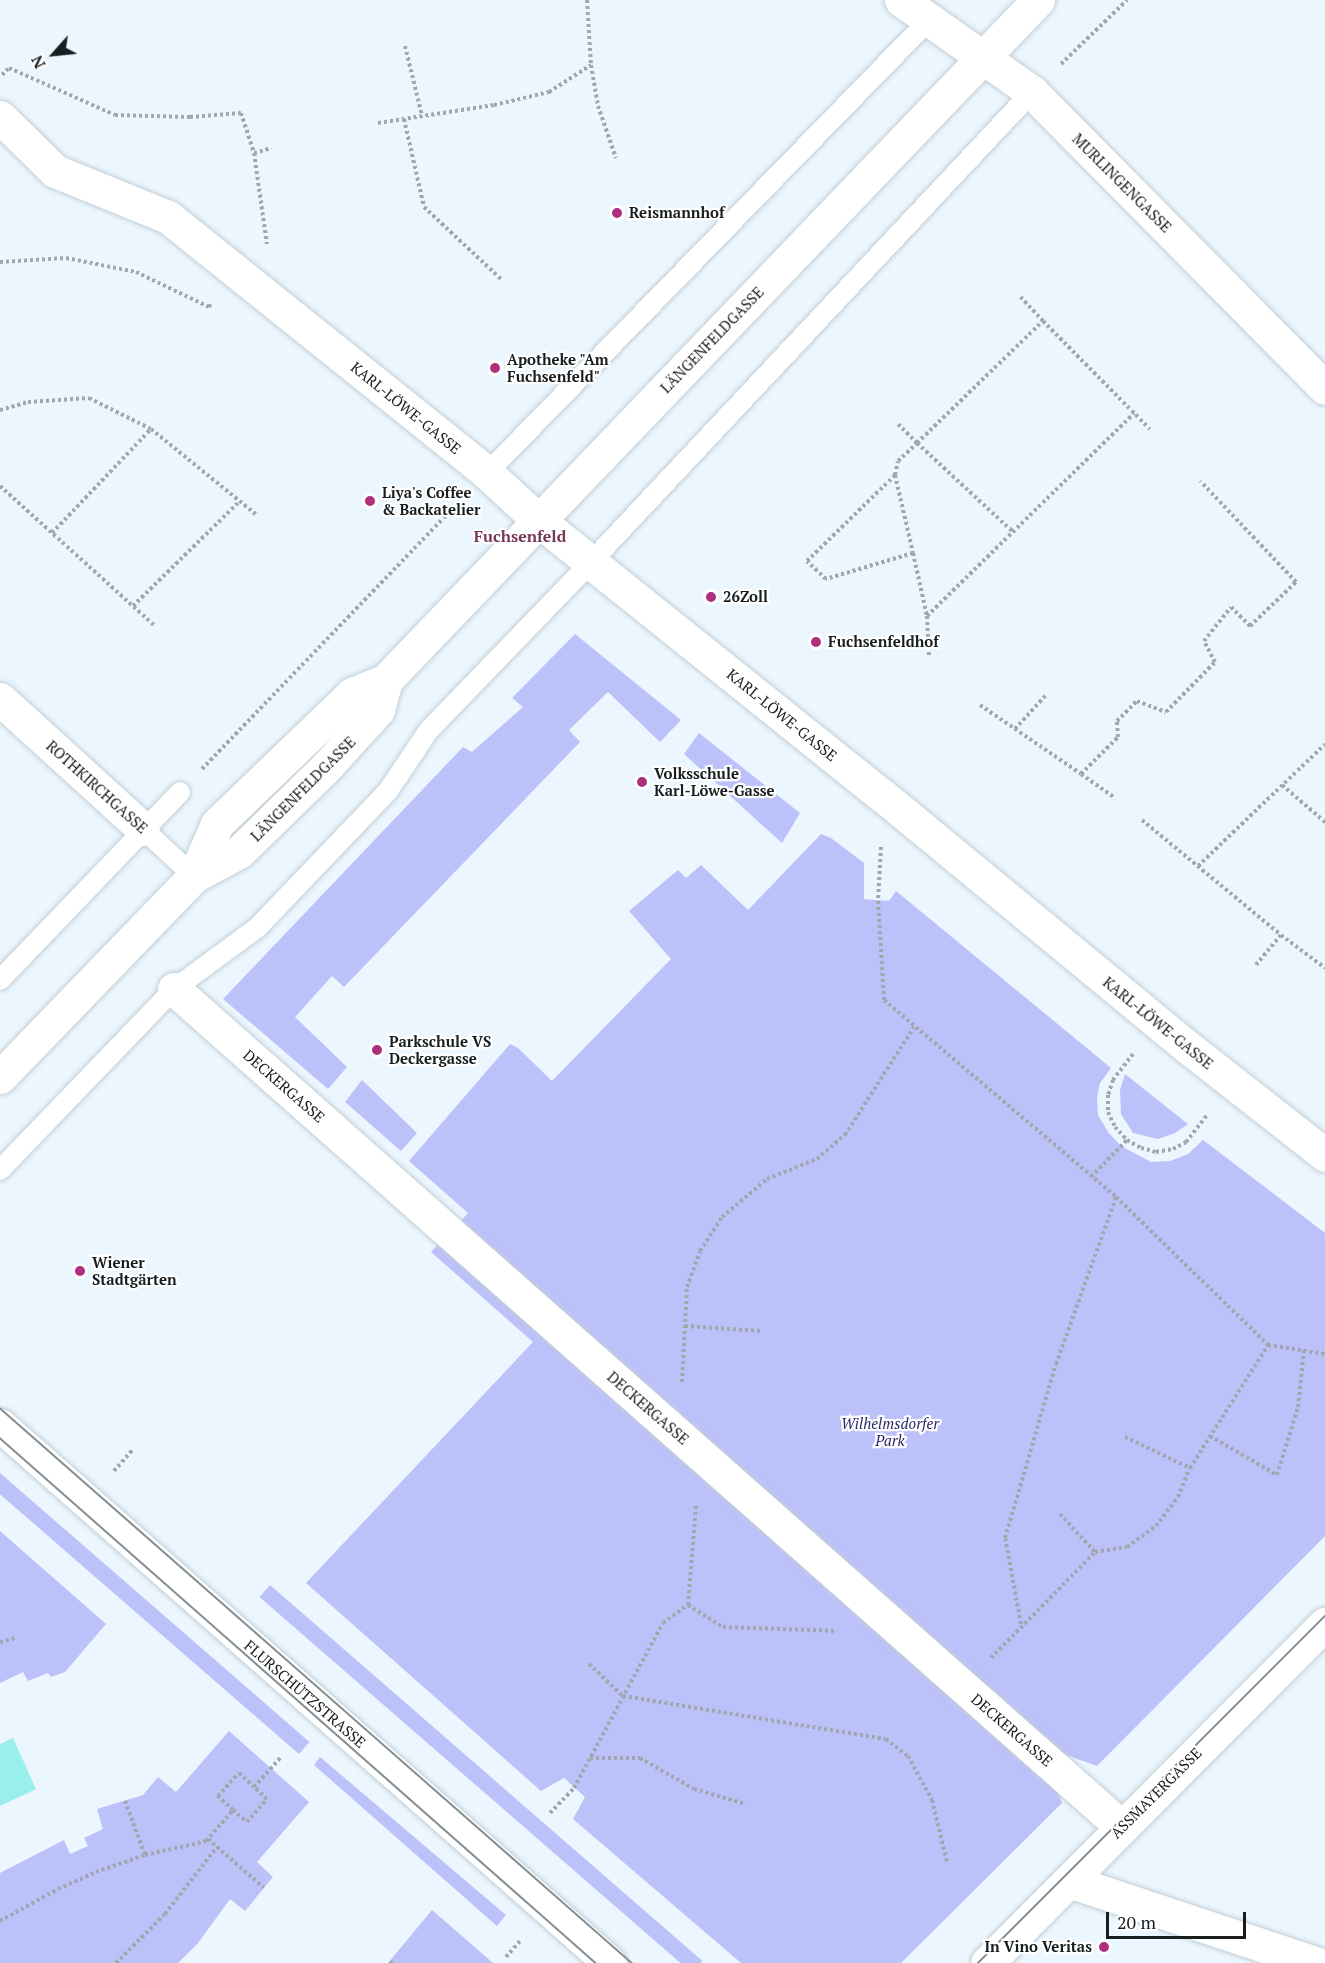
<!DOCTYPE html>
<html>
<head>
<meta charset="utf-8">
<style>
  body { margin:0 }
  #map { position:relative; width:1325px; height:1963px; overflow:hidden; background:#ebf6fe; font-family:"PT Serif",serif }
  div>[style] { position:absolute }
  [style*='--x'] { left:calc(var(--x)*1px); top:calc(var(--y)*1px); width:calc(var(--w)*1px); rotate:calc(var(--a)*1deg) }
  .green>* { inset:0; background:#bcc1fa; transform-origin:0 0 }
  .water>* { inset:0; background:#9aefeb }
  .path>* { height:4px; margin-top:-2px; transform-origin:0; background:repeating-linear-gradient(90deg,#a0a8af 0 3px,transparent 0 6px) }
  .roads { filter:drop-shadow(0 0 2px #c2cfd7) drop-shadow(0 0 2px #c2cfd7) }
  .lane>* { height:20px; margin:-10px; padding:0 10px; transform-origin:10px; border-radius:10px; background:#fff }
  .street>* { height:33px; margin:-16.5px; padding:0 16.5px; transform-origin:16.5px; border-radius:16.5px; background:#fff }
  .secondary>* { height:33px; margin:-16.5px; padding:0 16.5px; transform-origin:16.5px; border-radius:16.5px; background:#fff }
  .tram>* { height:1.5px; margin:-0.75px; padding:0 0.75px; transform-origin:0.75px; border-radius:0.75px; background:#858e93 }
  .dots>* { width:16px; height:16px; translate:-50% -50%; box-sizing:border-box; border:3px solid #fff; border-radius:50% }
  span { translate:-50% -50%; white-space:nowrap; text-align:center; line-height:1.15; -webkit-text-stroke:4.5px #fff; paint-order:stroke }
  .street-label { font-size:15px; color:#181d20 }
  .poi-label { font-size:15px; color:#181d20; font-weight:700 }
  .left { translate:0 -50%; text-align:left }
  .right { translate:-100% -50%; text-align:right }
  .park-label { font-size:15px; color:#2c286a; font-style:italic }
  .neighbourhood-label { font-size:16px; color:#77375b; font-weight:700 }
  .north { position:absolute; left:24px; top:24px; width:60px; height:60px; -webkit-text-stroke:4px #fff; paint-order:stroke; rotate:243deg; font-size:16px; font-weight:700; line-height:24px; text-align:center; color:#181d20 }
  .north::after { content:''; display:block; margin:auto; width:21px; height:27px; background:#181d20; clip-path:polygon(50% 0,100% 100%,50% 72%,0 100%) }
  .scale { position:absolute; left:1106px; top:1912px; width:140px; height:27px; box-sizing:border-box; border:3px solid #181d20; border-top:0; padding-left:8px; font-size:18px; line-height:21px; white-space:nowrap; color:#181d20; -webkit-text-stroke:4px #fff; paint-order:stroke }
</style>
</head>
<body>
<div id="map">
  <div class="green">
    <i style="clip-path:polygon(575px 634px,681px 720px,660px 742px,608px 692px,569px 730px,580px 742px,344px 987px,332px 976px,295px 1017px,347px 1067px,328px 1089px,223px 999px,463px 747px,472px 752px,523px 707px,512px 698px)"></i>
    <i style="clip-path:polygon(699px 733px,800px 813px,782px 843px,684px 754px)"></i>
    <i style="clip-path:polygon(821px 834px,831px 838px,864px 863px,864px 899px,889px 901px,896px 891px,1111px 1068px,1100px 1083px,1097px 1097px,1098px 1115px,1108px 1132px,1121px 1146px,1151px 1162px,1170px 1161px,1188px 1154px,1203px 1140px,1325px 1233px,1325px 1536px,1097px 1766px,1066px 1755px,1049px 1771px,1062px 1803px,901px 1963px,741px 1963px,573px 1819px,585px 1797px,564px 1778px,541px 1791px,306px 1583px,533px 1342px,431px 1252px,468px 1213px,409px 1161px,510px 1044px,518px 1048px,552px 1081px,671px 959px,629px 911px,678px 870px,686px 878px,701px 865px,748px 910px)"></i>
    <i style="clip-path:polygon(1125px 1074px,1188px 1124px,1175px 1133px,1158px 1139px,1133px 1133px,1121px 1114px,1120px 1090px)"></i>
    <i style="clip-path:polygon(362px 1080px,417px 1133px,401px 1151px,345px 1102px)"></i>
    <i style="left:0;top:1473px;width:410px;height:16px;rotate:41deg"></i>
    <i style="clip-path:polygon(0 1531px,106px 1624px,65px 1672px,51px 1677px,48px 1673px,28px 1681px,23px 1672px,0 1683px)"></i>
    <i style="left:270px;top:1585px;width:573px;height:16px;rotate:41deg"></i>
    <i style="clip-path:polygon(229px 1731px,309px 1802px,257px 1862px,273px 1877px,245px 1911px,230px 1899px,198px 1943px,178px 1963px,0 1963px,0 1873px,64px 1840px,70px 1854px,88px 1846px,84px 1838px,103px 1829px,97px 1809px,143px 1795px,158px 1777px,176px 1792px)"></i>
    <i style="clip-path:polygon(320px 1757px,506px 1915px,497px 1926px,314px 1765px)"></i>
    <i style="clip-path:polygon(432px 1910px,493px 1963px,388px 1963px)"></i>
  </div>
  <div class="water">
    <i style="clip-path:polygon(13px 1738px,36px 1789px,0 1806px,0 1744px)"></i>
  </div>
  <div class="path">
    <i style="--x:587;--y:0;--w:65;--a:86.5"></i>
    <i style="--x:591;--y:65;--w:42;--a:80.3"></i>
    <i style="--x:598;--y:106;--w:55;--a:70.9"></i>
    <i style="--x:405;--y:46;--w:72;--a:76.3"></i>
    <i style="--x:1061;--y:64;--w:92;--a:-44.1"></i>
    <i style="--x:2;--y:75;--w:10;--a:-45"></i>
    <i style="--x:9;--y:68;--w:116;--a:23.9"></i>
    <i style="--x:115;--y:115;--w:75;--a:1.5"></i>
    <i style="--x:190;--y:117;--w:51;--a:-4.5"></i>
    <i style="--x:241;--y:113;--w:42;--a:72"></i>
    <i style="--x:254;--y:153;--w:92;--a:81.9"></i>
    <i style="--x:404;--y:119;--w:90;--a:77.2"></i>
    <i style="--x:424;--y:207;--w:105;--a:43.1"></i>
    <i style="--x:378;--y:123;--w:117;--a:-8.8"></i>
    <i style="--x:494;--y:105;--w:57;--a:-13.3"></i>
    <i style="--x:549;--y:92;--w:50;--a:-32.7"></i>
    <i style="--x:254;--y:153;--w:18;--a:-16"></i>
    <i style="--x:0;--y:262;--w:66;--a:-3.5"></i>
    <i style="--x:66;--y:258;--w:71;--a:11.3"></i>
    <i style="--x:136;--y:272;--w:81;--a:25.6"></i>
    <i style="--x:209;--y:307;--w:4;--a:-56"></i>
    <i style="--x:1043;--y:321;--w:152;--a:45.3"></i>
    <i style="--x:0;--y:410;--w:29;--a:-16"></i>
    <i style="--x:28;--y:402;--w:61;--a:-3.8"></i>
    <i style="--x:89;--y:398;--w:69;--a:26.6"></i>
    <i style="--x:151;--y:429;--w:138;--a:39.1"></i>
    <i style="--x:898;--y:424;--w:27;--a:45"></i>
    <i style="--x:917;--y:443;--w:175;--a:-44.1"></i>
    <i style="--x:1043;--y:321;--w:33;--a:-133"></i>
    <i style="--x:895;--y:475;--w:14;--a:-78"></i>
    <i style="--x:898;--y:461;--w:26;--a:-43"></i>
    <i style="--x:917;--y:443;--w:131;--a:42.8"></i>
    <i style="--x:0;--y:486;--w:207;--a:42.1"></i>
    <i style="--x:52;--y:533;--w:144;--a:-46.4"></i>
    <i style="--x:913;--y:553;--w:91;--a:163.4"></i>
    <i style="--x:826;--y:579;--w:26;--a:-137"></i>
    <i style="--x:807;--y:561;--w:123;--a:-44.3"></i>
    <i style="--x:895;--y:475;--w:80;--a:77"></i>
    <i style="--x:913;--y:553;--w:65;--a:77.5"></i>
    <i style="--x:927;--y:616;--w:40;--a:87.1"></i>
    <i style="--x:133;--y:606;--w:150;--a:-44.5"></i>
    <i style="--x:927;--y:616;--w:290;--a:-44.4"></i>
    <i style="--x:980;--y:705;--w:122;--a:34.3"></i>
    <i style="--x:1081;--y:774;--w:52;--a:-45"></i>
    <i style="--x:1118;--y:737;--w:16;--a:-94"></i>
    <i style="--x:1117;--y:721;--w:28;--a:-45"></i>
    <i style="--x:1137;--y:701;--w:31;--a:21"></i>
    <i style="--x:1166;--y:712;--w:70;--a:-45.6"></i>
    <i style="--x:1215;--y:662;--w:24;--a:-118"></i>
    <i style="--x:1204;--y:641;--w:43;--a:-51.5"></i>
    <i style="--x:1231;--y:607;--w:27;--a:45"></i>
    <i style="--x:1250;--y:626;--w:64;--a:-43.7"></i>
    <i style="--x:1296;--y:582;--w:139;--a:-133.5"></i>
    <i style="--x:1015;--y:729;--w:45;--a:-47.7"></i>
    <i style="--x:202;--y:769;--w:371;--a:-46.1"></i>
    <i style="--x:1081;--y:774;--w:42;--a:35.2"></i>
    <i style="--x:1282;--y:785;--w:57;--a:40.7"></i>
    <i style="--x:1142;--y:820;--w:180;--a:39.6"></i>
    <i style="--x:1281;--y:935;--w:39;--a:130"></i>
    <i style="--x:881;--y:847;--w:54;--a:93.2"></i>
    <i style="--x:878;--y:901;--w:99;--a:86.5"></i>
    <i style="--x:884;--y:1000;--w:304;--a:40.3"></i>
    <i style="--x:1116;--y:1197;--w:212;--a:44.2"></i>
    <i style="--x:1268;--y:1345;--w:58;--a:9"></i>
    <i style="--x:1198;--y:866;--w:176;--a:-43.8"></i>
    <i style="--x:1281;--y:935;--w:55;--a:36.9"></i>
    <i style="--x:1133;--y:1054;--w:33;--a:128"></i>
    <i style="--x:1113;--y:1080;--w:16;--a:108"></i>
    <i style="--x:1108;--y:1095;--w:17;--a:90"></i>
    <i style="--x:1108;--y:1112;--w:17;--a:65"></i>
    <i style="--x:1115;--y:1127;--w:18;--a:47"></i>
    <i style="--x:1127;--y:1140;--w:16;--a:30"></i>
    <i style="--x:1141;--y:1148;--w:16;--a:15"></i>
    <i style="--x:1156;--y:1152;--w:17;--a:-10"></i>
    <i style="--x:1173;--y:1149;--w:15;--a:-28"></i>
    <i style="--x:1186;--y:1142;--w:36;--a:-52"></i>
    <i style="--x:1091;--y:1177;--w:52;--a:-45.8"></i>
    <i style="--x:685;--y:1326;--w:76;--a:3.8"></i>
    <i style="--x:682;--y:1382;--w:95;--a:-87"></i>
    <i style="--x:687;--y:1287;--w:38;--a:-70"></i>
    <i style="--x:700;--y:1251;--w:40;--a:-57.1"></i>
    <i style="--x:722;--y:1217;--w:59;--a:-40.2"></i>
    <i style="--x:767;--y:1179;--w:54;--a:-21.8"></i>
    <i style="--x:817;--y:1159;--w:37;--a:-41"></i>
    <i style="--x:845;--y:1135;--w:128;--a:-57.4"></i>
    <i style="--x:1210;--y:1436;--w:78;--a:30.2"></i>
    <i style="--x:1277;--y:1475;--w:71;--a:-72.8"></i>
    <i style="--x:1298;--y:1407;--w:57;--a:-84"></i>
    <i style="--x:1125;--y:1437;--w:72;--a:25.5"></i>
    <i style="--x:114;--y:1471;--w:29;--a:-49"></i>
    <i style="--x:1060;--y:1514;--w:52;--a:47.4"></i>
    <i style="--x:688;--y:1605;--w:41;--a:32.2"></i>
    <i style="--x:723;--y:1627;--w:114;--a:2"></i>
    <i style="--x:1021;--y:1624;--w:87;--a:-100.5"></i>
    <i style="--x:1005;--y:1538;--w:181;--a:-73.7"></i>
    <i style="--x:1056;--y:1364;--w:177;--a:-70.2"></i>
    <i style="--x:0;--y:1642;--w:16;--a:-15"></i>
    <i style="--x:991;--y:1658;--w:148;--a:-45.5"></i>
    <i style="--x:1095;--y:1552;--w:32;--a:-9"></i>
    <i style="--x:1127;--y:1547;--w:36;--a:-36"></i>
    <i style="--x:1156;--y:1526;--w:36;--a:-53"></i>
    <i style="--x:1178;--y:1497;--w:31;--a:-68"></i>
    <i style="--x:1190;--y:1468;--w:146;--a:-57.6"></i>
    <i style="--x:589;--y:1664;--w:47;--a:43.3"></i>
    <i style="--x:623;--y:1696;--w:266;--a:9.3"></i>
    <i style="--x:886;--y:1739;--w:28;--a:38"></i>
    <i style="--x:908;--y:1756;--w:50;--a:61.4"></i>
    <i style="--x:932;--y:1800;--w:64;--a:76.4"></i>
    <i style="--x:590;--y:1758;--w:50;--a:0"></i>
    <i style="--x:640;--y:1758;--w:62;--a:29.9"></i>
    <i style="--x:694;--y:1789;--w:54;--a:16.1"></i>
    <i style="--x:125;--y:1801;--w:58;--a:69.7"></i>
    <i style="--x:233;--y:1810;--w:21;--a:-137"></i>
    <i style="--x:218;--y:1796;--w:31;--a:-48"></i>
    <i style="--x:239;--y:1773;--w:21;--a:43"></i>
    <i style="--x:550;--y:1813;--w:35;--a:-46"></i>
    <i style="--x:574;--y:1788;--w:187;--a:-61.7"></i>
    <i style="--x:663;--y:1623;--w:31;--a:-36"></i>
    <i style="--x:688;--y:1605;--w:100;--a:-85.4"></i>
    <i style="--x:208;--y:1839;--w:74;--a:41.2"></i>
    <i style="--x:0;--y:1921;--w:66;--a:-28.9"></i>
    <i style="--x:58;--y:1889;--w:42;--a:-24.1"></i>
    <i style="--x:96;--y:1872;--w:52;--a:-19.1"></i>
    <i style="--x:145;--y:1855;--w:63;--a:-12.9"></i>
    <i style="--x:206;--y:1841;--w:41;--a:-48.9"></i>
    <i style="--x:233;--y:1810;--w:18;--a:41"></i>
    <i style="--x:247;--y:1822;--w:30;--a:-49"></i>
    <i style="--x:267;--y:1799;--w:18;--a:-137"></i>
    <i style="--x:254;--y:1787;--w:39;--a:-48"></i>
    <i style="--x:506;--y:1957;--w:23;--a:-49"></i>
    <i style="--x:390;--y:1961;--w:3;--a:45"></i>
    <i style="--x:116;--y:1963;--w:69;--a:-45"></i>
    <i style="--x:165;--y:1914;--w:85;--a:-52.2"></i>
  </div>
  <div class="roads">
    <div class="lane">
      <i style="--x:487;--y:473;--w:633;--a:-45.7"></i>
      <i style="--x:143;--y:829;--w:69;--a:42.7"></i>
      <i style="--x:0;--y:980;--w:260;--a:-46.2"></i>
      <i style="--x:0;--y:1170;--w:251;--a:-46.1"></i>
      <i style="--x:174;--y:989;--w:104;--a:-36.4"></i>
      <i style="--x:258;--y:927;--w:188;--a:-46.3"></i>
      <i style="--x:388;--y:791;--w:73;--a:-56.1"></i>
      <i style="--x:429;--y:730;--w:233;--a:-46"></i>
      <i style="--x:591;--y:562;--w:645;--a:-46.82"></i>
    </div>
    <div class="street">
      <i style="--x:901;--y:0;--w:160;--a:35.1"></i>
      <i style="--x:1032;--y:92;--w:416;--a:45.3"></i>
      <i style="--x:0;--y:117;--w:77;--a:44.5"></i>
      <i style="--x:55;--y:171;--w:122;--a:22.2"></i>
      <i style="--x:168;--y:217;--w:409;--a:38.7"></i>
      <i style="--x:487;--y:473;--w:69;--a:42.7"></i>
      <i style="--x:538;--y:520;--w:442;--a:38.7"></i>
      <i style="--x:883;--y:796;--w:398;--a:39.5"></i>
      <i style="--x:1190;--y:1049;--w:172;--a:38.1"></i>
      <i style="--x:0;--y:699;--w:193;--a:42.3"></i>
      <i style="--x:174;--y:989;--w:1265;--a:41.48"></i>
      <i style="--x:1069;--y:1881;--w:260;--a:18.4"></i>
    </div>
    <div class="secondary">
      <i style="--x:194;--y:876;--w:57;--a:-66.1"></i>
      <i style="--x:217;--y:824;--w:187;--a:-43.9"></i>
      <i style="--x:352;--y:694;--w:37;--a:-22"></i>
      <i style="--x:386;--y:680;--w:942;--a:-46.2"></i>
      <i style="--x:0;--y:1077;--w:279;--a:-46"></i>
      <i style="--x:194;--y:876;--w:51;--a:-28.1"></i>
      <i style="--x:239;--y:852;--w:124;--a:-44.3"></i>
      <i style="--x:328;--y:765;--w:74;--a:-47.7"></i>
      <i style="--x:378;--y:710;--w:31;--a:-75"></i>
      <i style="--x:0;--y:1425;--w:813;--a:41.41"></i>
      <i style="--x:987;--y:1963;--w:479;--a:-45.1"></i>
    </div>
  </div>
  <div class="tram">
    <i style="--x:0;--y:1408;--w:841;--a:41.29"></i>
    <i style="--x:0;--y:1438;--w:794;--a:41.38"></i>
    <i style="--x:978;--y:1963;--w:491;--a:-45"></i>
  </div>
  <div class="dots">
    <i style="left:617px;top:213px;background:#ae2f7c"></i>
    <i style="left:495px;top:368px;background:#ae2f7c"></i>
    <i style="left:370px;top:501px;background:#ae2f7c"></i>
    <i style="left:711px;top:597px;background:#ae2f7c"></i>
    <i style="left:816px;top:642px;background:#ae2f7c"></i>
    <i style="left:642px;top:782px;background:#ae2f7c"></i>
    <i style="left:377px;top:1050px;background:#ae2f7c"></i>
    <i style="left:80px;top:1271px;background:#ae2f7c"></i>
    <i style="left:1104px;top:1947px;background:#ae2f7c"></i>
  </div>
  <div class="street-label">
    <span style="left:1122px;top:183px;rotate:45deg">MURLINGENGASSE</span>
    <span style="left:712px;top:340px;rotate:-46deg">LÄNGENFELDGASSE</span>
    <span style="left:406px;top:408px;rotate:39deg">KARL-LÖWE-GASSE</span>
    <span style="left:782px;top:715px;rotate:39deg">KARL-LÖWE-GASSE</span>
    <span style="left:97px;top:787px;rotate:42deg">ROTHKIRCHGASSE</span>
    <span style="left:303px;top:789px;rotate:-45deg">LÄNGENFELDGASSE</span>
    <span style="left:1158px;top:1023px;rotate:39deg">KARL-LÖWE-GASSE</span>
    <span style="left:284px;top:1086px;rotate:41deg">DECKERGASSE</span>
    <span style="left:648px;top:1408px;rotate:41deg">DECKERGASSE</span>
    <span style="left:305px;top:1694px;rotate:41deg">FLURSCHÜTZSTRASSE</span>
    <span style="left:1012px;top:1730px;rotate:41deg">DECKERGASSE</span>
    <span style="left:1156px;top:1793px;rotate:-45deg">ASSMAYERGASSE</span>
  </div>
  <div class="poi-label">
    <span class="left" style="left:629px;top:213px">Reismannhof</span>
    <span class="left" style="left:507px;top:368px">Apotheke "Am<br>Fuchsenfeld"</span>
    <span class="left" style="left:382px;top:501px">Liya's Coffee<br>&amp; Backatelier</span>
    <span class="left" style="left:723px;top:597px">26Zoll</span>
    <span class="left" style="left:828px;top:642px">Fuchsenfeldhof</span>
    <span class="left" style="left:654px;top:782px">Volksschule<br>Karl-Löwe-Gasse</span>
    <span class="left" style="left:389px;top:1050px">Parkschule VS<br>Deckergasse</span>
    <span class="left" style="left:92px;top:1271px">Wiener<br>Stadtgärten</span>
    <span class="right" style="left:1092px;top:1947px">In Vino Veritas</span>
  </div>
  <div class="park-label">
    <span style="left:890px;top:1432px">Wilhelmsdorfer<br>Park</span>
  </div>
  <div class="neighbourhood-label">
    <span style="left:520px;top:536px">Fuchsenfeld</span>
  </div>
  <div class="north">N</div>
  <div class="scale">20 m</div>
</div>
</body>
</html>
